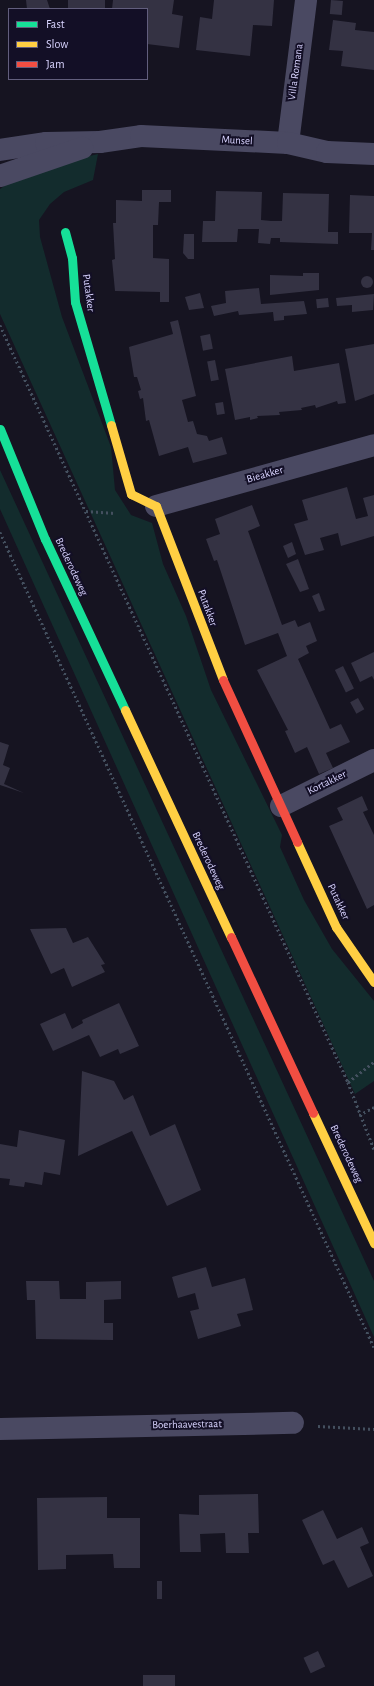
<!DOCTYPE html>
<html>
<head>
<meta charset="utf-8">
<style>
  body { margin:0 }
  #map { position:relative; width:374px; height:1686px; overflow:hidden; background:#161421; font-family:"Alegreya Sans",sans-serif }
  div>[style] { position:absolute }
  [style*='--x'] { left:calc(var(--x)*1px); top:calc(var(--y)*1px); width:calc(var(--w)*1px); rotate:calc(var(--a)*1deg) }
  .green>* { inset:0; background:#132c2d }
  .building>* { inset:0; background:#343243; transform-origin:0 0 }
  .round { border-radius:50% }
  .path>* { height:2.5px; margin-top:-1.25px; transform-origin:0; background:repeating-linear-gradient(90deg,#44505f 0 2px,transparent 0 5px) }
  .street>* { height:22px; margin:-11px; padding:0 11px; transform-origin:11px; border-radius:11px; background:#4a4962 }
  .fast>* { height:9px; margin:-4.5px; padding:0 4.5px; transform-origin:4.5px; border-radius:4.5px; background:#16e098 }
  .slow>* { height:9px; margin:-4.5px; padding:0 4.5px; transform-origin:4.5px; border-radius:4.5px; background:#ffcf43 }
  .jam>* { height:9px; margin:-4.5px; padding:0 4.5px; transform-origin:4.5px; border-radius:4.5px; background:#f24e42 }
  span { translate:-50% -50%; white-space:nowrap; text-align:center; line-height:1.15; -webkit-text-stroke:4px #130f26; paint-order:stroke }
  .street-label { font-size:11px; color:#d9d4ff }
  .legend { position:absolute; left:8px; top:8px; width:140px; height:72px; box-sizing:border-box; background:#130f26; border:1px solid #625e7d; margin:0; padding:5px 7px; list-style:none; font-size:12px; color:#d9d4ff }
  .legend li { display:flex; align-items:center; gap:8px; height:20px }
  .legend b { width:20px; border:1px solid #625e7d }
</style>
</head>
<body>
<div id="map">
  <div class="green">
    <i style="clip-path:polygon(98px 154px,93px 180px,64px 192px,50px 204px,39px 220px,40px 237px,62px 317px,111px 447px,115px 490px,131px 515px,152px 523px,163px 564px,186px 616px,211px 690px,282px 835px,280px 847px,304px 900px,332px 949px,374px 1001px,374px 1081px,355px 1094px,0 314px,0 189px,26px 171px)"></i>
    <i style="clip-path:polygon(0 470px,374px 1281px,374px 1337px,0 509px)"></i>
  </div>
  <div class="building">
    <i style="clip-path:polygon(26px 0,47px 0,50px 9px,27px 9px)"></i>
    <i style="left:68px;top:0;width:37px;height:9px"></i>
    <i style="clip-path:polygon(113px 0,174px 0,172px 14px,183px 16px,179px 48px,147px 44px,147px 9px,112px 9px)"></i>
    <i style="clip-path:polygon(214px 0,274px 0,272px 26px,253px 25px,250px 56px,196px 50px,200px 17px,212px 19px)"></i>
    <i style="left:331px;top:0;width:12px;height:14px;rotate:5deg"></i>
    <i style="clip-path:polygon(333px 20px,356px 23px,355px 30px,374px 32px,374px 70px,341px 66px,343px 51px,329px 50px)"></i>
    <i style="clip-path:polygon(142px 190px,171px 190px,171px 202px,159px 202px,158px 225px,153px 225px,153px 258px,169px 259px,169px 302px,160px 302px,160px 292px,115px 291px,112px 260px,115px 259px,113px 223px,116px 223px,116px 200px,142px 201px)"></i>
    <i style="clip-path:polygon(216px 191px,262px 192px,261px 220px,271px 221px,282px 221px,283px 193px,329px 194px,328px 232px,338px 232px,338px 244px,280px 242px,280px 238px,271px 238px,270px 244px,258px 243px,259px 229px,238px 229px,237px 242px,202px 242px,203px 221px,215px 221px)"></i>
    <i style="clip-path:polygon(350px 195px,374px 196px,374px 250px,371px 250px,372px 233px,349px 233px)"></i>
    <i style="clip-path:polygon(184px 234px,194px 234px,194px 259px,188px 259px,183px 253px)"></i>
    <i style="clip-path:polygon(303px 273px,319px 273px,319px 290px,270px 295px,270px 275px,303px 276px)"></i>
    <i class="round" style="left:361px;top:276px;width:12px;height:12px"></i>
    <i style="clip-path:polygon(259px 288px,261px 304px,304px 301px,307px 314px,284px 316px,284px 320px,274px 321px,273px 312px,239px 315px,238px 311px,214px 316px,211px 306px,226px 303px,225px 291px)"></i>
    <i style="clip-path:polygon(200px 293px,204px 308px,189px 310px,185px 297px)"></i>
    <i style="clip-path:polygon(374px 294px,373px 310px,352px 312px,352px 305px,337px 306px,336px 298px)"></i>
    <i style="left:328px;top:298px;width:9px;height:12px;rotate:84deg"></i>
    <i style="clip-path:polygon(178px 320px,196px 396px,182px 400px,188px 422px,193px 421px,197px 434px,207px 436px,209px 441px,222px 437px,227px 454px,193px 463px,188px 447px,159px 456px,149px 420px,146px 421px,143px 398px,140px 399px,138px 391px,141px 390px,137px 377px,134px 377px,129px 347px,173px 334px,170px 322px)"></i>
    <i style="left:210px;top:334px;width:15px;height:10px;rotate:79deg"></i>
    <i style="clip-path:polygon(374px 344px,374px 394px,355px 401px,345px 349px)"></i>
    <i style="clip-path:polygon(292px 356px,294px 371px,339px 363px,346px 403px,338px 404px,337px 401px,316px 408px,315px 405px,301px 408px,302px 410px,279px 412px,280px 415px,257px 416px,258px 418px,250px 420px,250px 417px,235px 420px,225px 369px)"></i>
    <i style="left:215px;top:360px;width:20px;height:8px;rotate:79deg"></i>
    <i style="left:223px;top:402px;width:12px;height:8px;rotate:81deg"></i>
    <i style="clip-path:polygon(347px 487px,356px 519px,368px 516px,363px 498px,374px 495px,374px 536px,341px 546px,338px 533px,320px 538px,324px 550px,305px 555px,294px 524px,308px 520px,302px 500px)"></i>
    <i style="clip-path:polygon(252px 505px,260px 526px,248px 531px,282px 625px,295px 620px,298px 627px,310px 622px,317px 641px,306px 646px,309px 653px,298px 659px,330px 729px,341px 724px,350px 742px,326px 753px,333px 768px,319px 774px,307px 747px,295px 753px,285px 731px,288px 730px,257px 670px,287px 656px,278px 633px,245px 645px,217px 560px,214px 561px,206px 539px,220px 534px,215px 519px)"></i>
    <i style="clip-path:polygon(292px 542px,296px 554px,288px 558px,283px 546px)"></i>
    <i style="clip-path:polygon(298px 559px,309px 589px,300px 592px,286px 564px)"></i>
    <i style="clip-path:polygon(319px 593px,325px 610px,319px 612px,312px 596px)"></i>
    <i style="clip-path:polygon(374px 652px,374px 680px,372px 676px,360px 682px,351px 663px)"></i>
    <i style="left:343px;top:666px;width:25px;height:9px;rotate:64deg"></i>
    <i style="left:358px;top:698px;width:13px;height:9px;rotate:61deg"></i>
    <i style="clip-path:polygon(0 742px,9px 745px,3px 765px,10px 768px,4px 784px,24px 793px,0 785px)"></i>
    <i style="clip-path:polygon(362px 796px,368px 810px,363px 812px,374px 835px,374px 905px,367px 909px,329px 826px,343px 820px,337px 808px)"></i>
    <i style="clip-path:polygon(66px 928px,73px 943px,88px 937px,105px 964px,101px 965px,105px 972px,72px 987px,64px 968px,51px 974px,30px 929px)"></i>
    <i style="clip-path:polygon(119px 1003px,139px 1046px,120px 1054px,118px 1049px,100px 1057px,89px 1035px,53px 1051px,40px 1024px,65px 1013px,72px 1029px,83px 1023px,82px 1020px)"></i>
    <i style="clip-path:polygon(82px 1071px,114px 1081px,124px 1100px,133px 1095px,150px 1136px,175px 1124px,201px 1190px,167px 1206px,132px 1131px,78px 1156px)"></i>
    <i style="clip-path:polygon(19px 1130px,65px 1140px,60px 1175px,44px 1172px,42px 1185px,25px 1182px,24px 1187px,9px 1185px,10px 1179px,0 1178px,0 1144px,17px 1147px)"></i>
    <i style="clip-path:polygon(206px 1267px,212px 1287px,245px 1278px,253px 1310px,237px 1314px,241px 1326px,198px 1339px,190px 1311px,199px 1309px,195px 1293px,178px 1298px,172px 1277px)"></i>
    <i style="clip-path:polygon(26px 1281px,59px 1281px,60px 1299px,86px 1299px,86px 1282px,121px 1281px,121px 1299px,104px 1300px,104px 1323px,113px 1323px,113px 1340px,36px 1339px,35px 1300px,27px 1300px)"></i>
    <i style="clip-path:polygon(258px 1494px,259px 1533px,248px 1533px,249px 1553px,226px 1553px,225px 1533px,200px 1534px,201px 1552px,180px 1552px,179px 1514px,199px 1515px,199px 1495px)"></i>
    <i style="clip-path:polygon(107px 1497px,107px 1518px,140px 1518px,140px 1568px,114px 1568px,113px 1554px,66px 1555px,66px 1569px,38px 1570px,37px 1498px)"></i>
    <i style="clip-path:polygon(323px 1510px,337px 1539px,362px 1527px,369px 1543px,360px 1547px,373px 1576px,348px 1588px,334px 1560px,323px 1565px,302px 1520px)"></i>
    <i style="left:157px;top:1581px;width:5px;height:18px"></i>
    <i style="left:318px;top:1651px;width:17px;height:16px;rotate:65deg"></i>
    <i style="left:143px;top:1675px;width:32px;height:11px"></i>
  </div>
  <div class="path">
    <i style="--x:0;--y:325;--w:833;--a:65.31"></i>
    <i style="--x:348;--y:1082;--w:72;--a:68.8"></i>
    <i style="--x:86;--y:511;--w:29;--a:4"></i>
    <i style="--x:0;--y:532;--w:897;--a:65.35"></i>
    <i style="--x:348;--y:1082;--w:33;--a:-38"></i>
    <i style="--x:359;--y:1115;--w:17;--a:-28"></i>
    <i style="--x:318;--y:1426;--w:56;--a:3.1"></i>
  </div>
  <div class="street">
    <i style="--x:288;--y:143;--w:144;--a:-82.8"></i>
    <i style="--x:0;--y:150;--w:47;--a:-8.7"></i>
    <i style="--x:46;--y:143;--w:54;--a:-1.1"></i>
    <i style="--x:100;--y:142;--w:41;--a:-8.3"></i>
    <i style="--x:141;--y:136;--w:147;--a:2.7"></i>
    <i style="--x:288;--y:143;--w:40;--a:13"></i>
    <i style="--x:327;--y:152;--w:47;--a:2.4"></i>
    <i style="--x:0;--y:176;--w:87;--a:-18.9"></i>
    <i style="--x:156;--y:506;--w:226;--a:-15.6"></i>
    <i style="--x:281;--y:806;--w:104;--a:-26.3"></i>
    <i style="--x:0;--y:1429;--w:293;--a:-1.2"></i>
  </div>
  <div class="fast">
    <i style="--x:65;--y:232;--w:27;--a:75"></i>
    <i style="--x:72;--y:258;--w:44;--a:86.1"></i>
    <i style="--x:75;--y:302;--w:128;--a:73.7"></i>
    <i style="--x:0;--y:429;--w:119;--a:67.8"></i>
    <i style="--x:45;--y:539;--w:189;--a:64.9"></i>
  </div>
  <div class="slow">
    <i style="--x:111;--y:425;--w:72;--a:73.8"></i>
    <i style="--x:131;--y:494;--w:28;--a:26"></i>
    <i style="--x:156;--y:506;--w:186;--a:68.9"></i>
    <i style="--x:125;--y:710;--w:251;--a:65"></i>
    <i style="--x:297;--y:842;--w:94;--a:65.4"></i>
    <i style="--x:336;--y:927;--w:67;--a:55.4"></i>
    <i style="--x:313;--y:1113;--w:144;--a:64.9"></i>
  </div>
  <div class="jam">
    <i style="--x:223;--y:680;--w:178;--a:65.4"></i>
    <i style="--x:231;--y:937;--w:194;--a:65"></i>
  </div>
  <div class="street-label">
    <span style="left:296px;top:72px;rotate:-82deg">Villa Romana</span>
    <span style="left:237px;top:141px;rotate:3deg">Munsel</span>
    <span style="left:88px;top:293px;rotate:82deg">Putakker</span>
    <span style="left:265px;top:475px;rotate:-16deg">Bieakker</span>
    <span style="left:71px;top:567px;rotate:65deg">Brederodeweg</span>
    <span style="left:207px;top:608px;rotate:70deg">Putakker</span>
    <span style="left:327px;top:783px;rotate:-26deg">Kortakker</span>
    <span style="left:208px;top:861px;rotate:65deg">Brederodeweg</span>
    <span style="left:338px;top:902px;rotate:65deg">Putakker</span>
    <span style="left:346px;top:1154px;rotate:65deg">Brederodeweg</span>
    <span style="left:187px;top:1425px;rotate:-1deg">Boerhaavestraat</span>
  </div>
  <ul class="legend">
  <li><b style="height:5px;background:#16e098"></b>Fast</li>
  <li><b style="height:5px;background:#ffcf43"></b>Slow</li>
  <li><b style="height:5px;background:#f24e42"></b>Jam</li>
  </ul>
</div>
</body>
</html>
